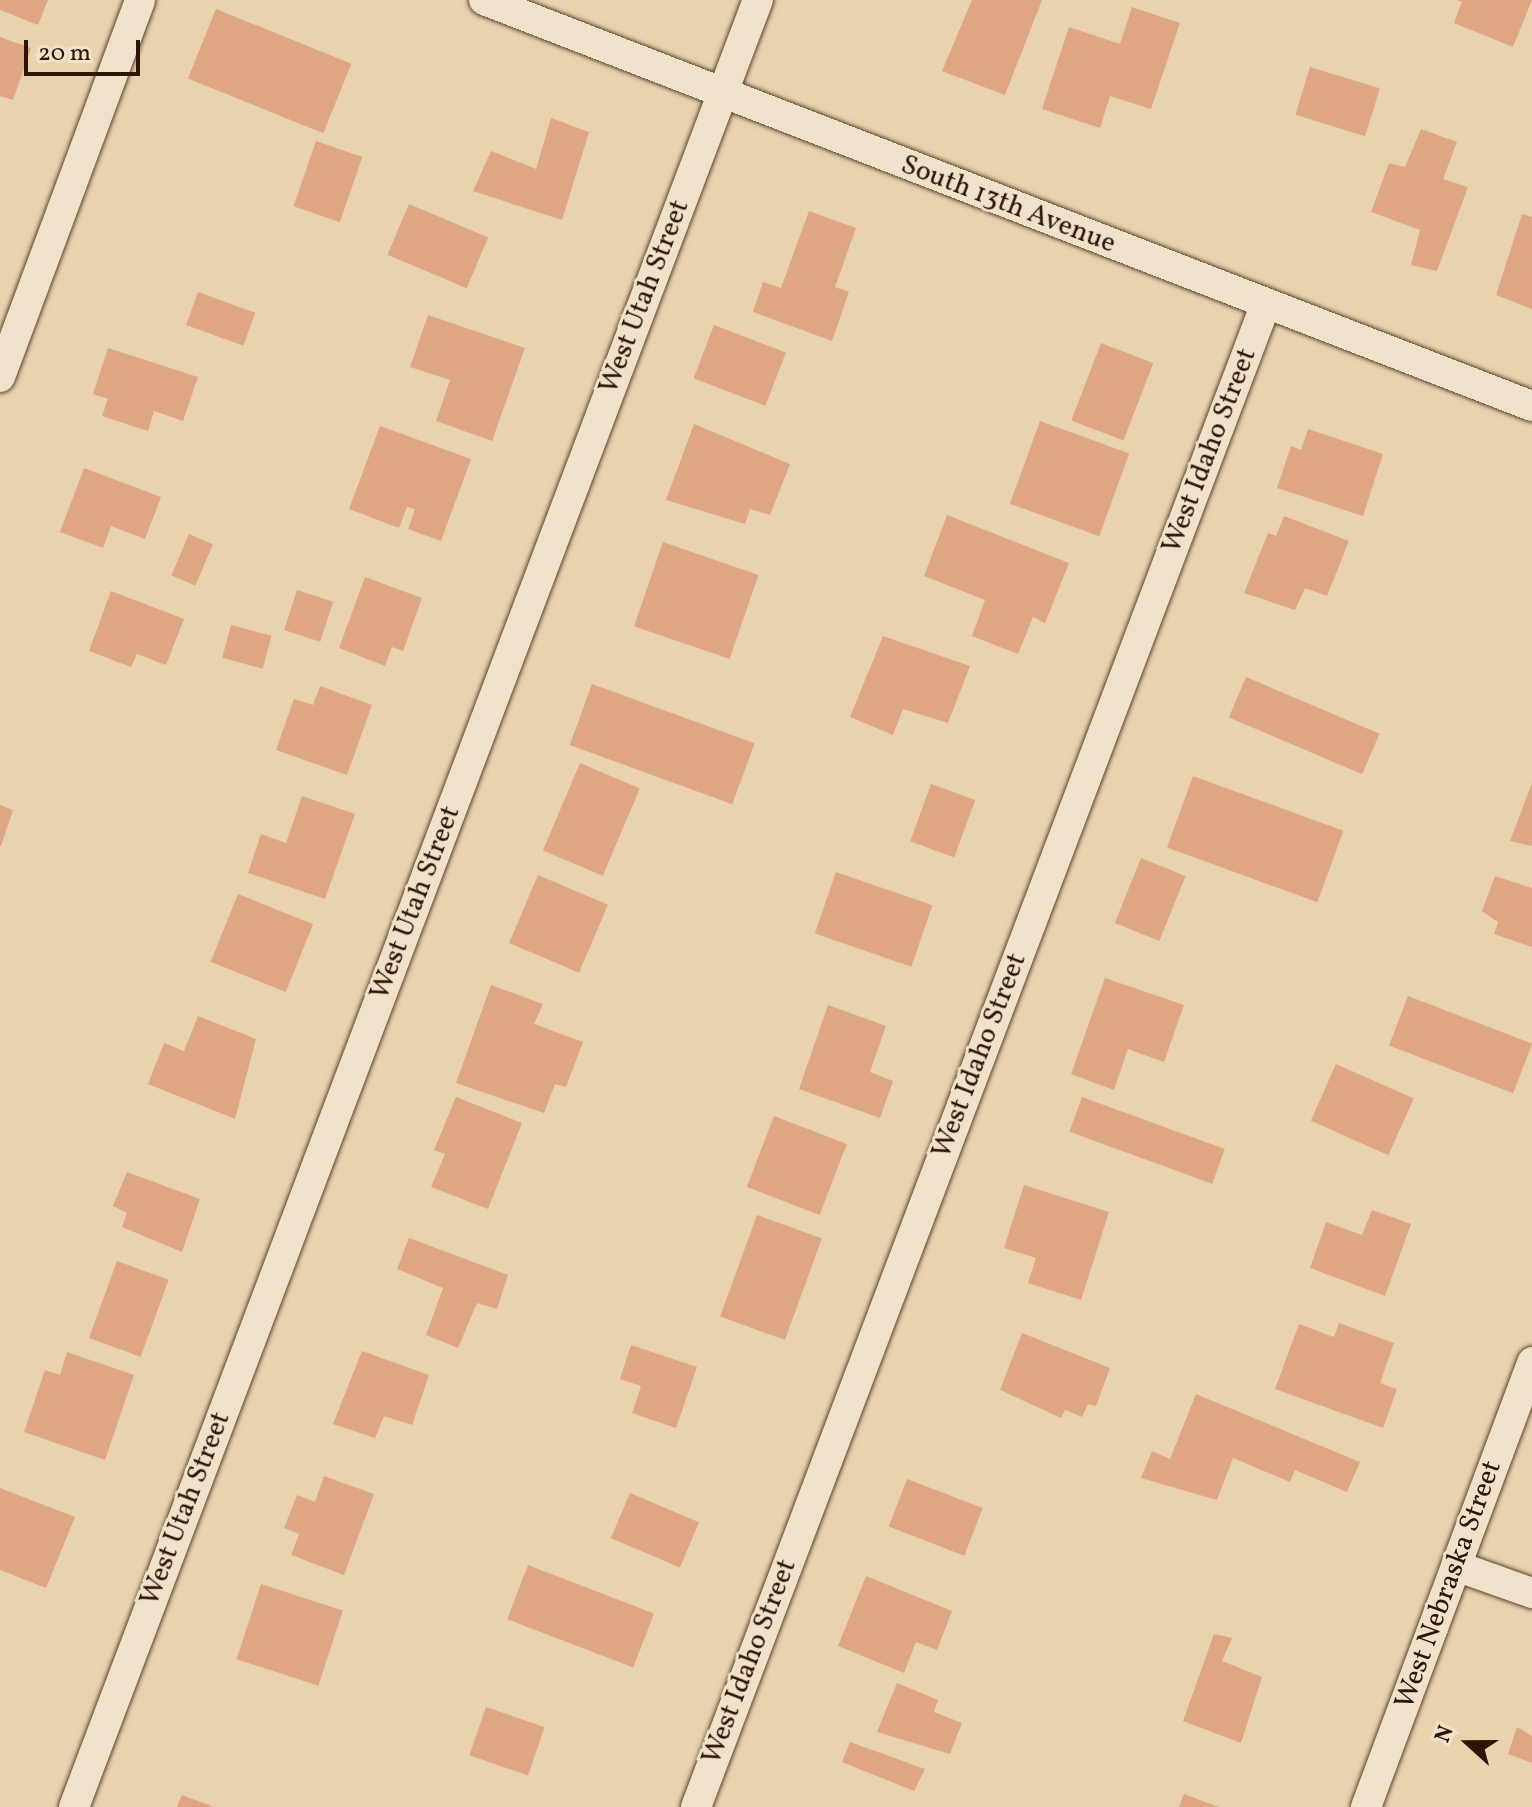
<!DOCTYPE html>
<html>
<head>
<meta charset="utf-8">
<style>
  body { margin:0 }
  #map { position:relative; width:1532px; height:1807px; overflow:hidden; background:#e8d3ae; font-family:Vollkorn,serif }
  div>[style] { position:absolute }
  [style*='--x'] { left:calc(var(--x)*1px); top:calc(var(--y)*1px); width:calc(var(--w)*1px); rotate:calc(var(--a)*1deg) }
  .building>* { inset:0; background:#dfa683; transform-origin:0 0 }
  .roads { filter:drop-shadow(0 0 2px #5b442e) drop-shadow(0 0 2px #5b442e) }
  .street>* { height:30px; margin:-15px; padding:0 15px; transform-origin:15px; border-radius:15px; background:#f0e2ca }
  span { translate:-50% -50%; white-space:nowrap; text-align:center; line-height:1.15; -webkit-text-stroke:6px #f0e2ca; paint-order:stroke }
  .street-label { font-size:28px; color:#2c1503 }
  .north { position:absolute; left:1428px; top:1703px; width:80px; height:80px; -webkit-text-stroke:6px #f0e2ca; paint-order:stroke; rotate:291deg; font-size:22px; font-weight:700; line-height:32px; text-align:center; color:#2c1503 }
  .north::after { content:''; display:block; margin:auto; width:28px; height:36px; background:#2c1503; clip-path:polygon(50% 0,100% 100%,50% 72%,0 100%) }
  .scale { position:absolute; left:24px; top:40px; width:116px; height:36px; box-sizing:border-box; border:4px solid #2c1503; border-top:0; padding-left:10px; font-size:24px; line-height:28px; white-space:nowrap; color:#2c1503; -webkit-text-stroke:6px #f0e2ca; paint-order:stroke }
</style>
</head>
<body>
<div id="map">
  <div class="building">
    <i style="clip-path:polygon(0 0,48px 0,38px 25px,0 10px)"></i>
    <i style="clip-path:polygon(972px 0,1042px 0,1005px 95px,942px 71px)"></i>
    <i style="clip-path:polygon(1457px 0,1532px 0,1513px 47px,1454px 23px,1462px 2px)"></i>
    <i style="clip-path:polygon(1132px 7px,1180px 23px,1151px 109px,1110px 96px,1100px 128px,1042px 109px,1069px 27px,1120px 44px)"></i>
    <i style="left:216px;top:9px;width:146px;height:75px;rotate:22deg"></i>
    <i style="clip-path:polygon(0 37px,31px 48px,13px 100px,0 96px)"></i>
    <i style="left:1310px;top:67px;width:73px;height:50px;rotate:17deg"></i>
    <i style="clip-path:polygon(551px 118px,589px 132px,562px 220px,473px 191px,491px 151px,536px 169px)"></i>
    <i style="clip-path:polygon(1421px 129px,1457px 142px,1443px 179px,1468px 187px,1437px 271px,1411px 265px,1420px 230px,1371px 212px,1389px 163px,1405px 167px)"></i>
    <i style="left:316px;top:141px;width:49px;height:69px;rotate:19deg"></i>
    <i style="left:409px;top:204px;width:86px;height:55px;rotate:23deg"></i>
    <i style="clip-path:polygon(809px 211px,856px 228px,835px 287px,849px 292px,832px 341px,753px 312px,763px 282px,781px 288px)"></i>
    <i style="clip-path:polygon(1522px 214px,1532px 217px,1532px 309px,1496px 295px)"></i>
    <i style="left:198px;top:292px;width:61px;height:35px;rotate:20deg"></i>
    <i style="clip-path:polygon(428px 315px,525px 348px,492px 441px,436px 421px,450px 380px,410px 367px)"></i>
    <i style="left:714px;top:325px;width:77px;height:57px;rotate:21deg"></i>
    <i style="left:1101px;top:343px;width:56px;height:83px;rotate:21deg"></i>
    <i style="clip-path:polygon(108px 348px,198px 377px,183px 421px,154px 411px,148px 431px,102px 416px,108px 399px,93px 394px)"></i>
    <i style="left:1040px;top:421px;width:95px;height:88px;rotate:20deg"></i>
    <i style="clip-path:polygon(694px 424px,790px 464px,770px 515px,750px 509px,745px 524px,666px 500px)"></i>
    <i style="clip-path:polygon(380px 426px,471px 459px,441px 541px,408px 529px,415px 509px,407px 507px,399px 528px,349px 509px)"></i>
    <i style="clip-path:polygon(1308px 429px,1383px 454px,1363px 516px,1277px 488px,1291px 446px,1301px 450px)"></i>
    <i style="clip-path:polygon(84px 468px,161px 497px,145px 539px,111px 526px,103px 548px,60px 532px)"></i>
    <i style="clip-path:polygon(947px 515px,1069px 563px,1045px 623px,1033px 617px,1018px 654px,972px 636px,985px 600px,924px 576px)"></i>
    <i style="clip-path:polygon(1284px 516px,1349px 541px,1327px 596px,1305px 588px,1295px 610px,1244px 593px,1268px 533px,1276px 536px)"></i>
    <i style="left:189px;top:534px;width:26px;height:45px;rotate:23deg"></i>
    <i style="left:663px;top:542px;width:101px;height:89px;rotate:19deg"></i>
    <i style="clip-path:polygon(365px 577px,422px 598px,403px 651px,392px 647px,385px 666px,339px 648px)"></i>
    <i style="left:297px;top:590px;width:38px;height:42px;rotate:18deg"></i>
    <i style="clip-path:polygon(111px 591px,184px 619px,166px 665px,137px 654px,131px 667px,89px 651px)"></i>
    <i style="left:231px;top:625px;width:42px;height:34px;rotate:15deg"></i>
    <i style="clip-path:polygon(883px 636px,970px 666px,948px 723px,903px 709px,893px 735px,850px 717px)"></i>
    <i style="left:1246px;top:677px;width:145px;height:44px;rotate:23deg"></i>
    <i style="left:592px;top:684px;width:173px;height:65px;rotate:20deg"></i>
    <i style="clip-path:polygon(320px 686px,372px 705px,347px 775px,276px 750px,294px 699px,313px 705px)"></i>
    <i style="left:580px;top:763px;width:65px;height:95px;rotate:23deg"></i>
    <i style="left:1193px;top:776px;width:160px;height:76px;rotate:20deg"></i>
    <i style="clip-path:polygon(1532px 783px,1532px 846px,1510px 841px)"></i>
    <i style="left:931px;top:784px;width:47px;height:61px;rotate:20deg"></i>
    <i style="clip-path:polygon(302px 796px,355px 814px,325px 899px,248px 873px,261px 834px,286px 843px)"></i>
    <i style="clip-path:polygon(0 805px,13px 810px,1px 846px,0 846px)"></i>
    <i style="left:1141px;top:858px;width:48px;height:70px;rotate:22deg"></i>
    <i style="left:836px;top:872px;width:102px;height:65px;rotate:19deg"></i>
    <i style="left:538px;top:875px;width:76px;height:74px;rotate:23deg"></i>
    <i style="clip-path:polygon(1495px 876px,1532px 888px,1532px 947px,1494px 934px,1498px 922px,1482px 911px)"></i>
    <i style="left:238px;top:894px;width:81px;height:73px;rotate:22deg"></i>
    <i style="clip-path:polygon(1105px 978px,1184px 1005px,1164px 1062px,1128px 1049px,1114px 1090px,1071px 1074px)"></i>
    <i style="clip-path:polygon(491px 985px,543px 1004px,534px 1024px,583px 1042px,566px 1087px,555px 1084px,544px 1113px,456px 1083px)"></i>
    <i style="left:1408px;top:996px;width:133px;height:53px;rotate:21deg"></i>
    <i style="clip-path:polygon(828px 1005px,886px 1026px,870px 1072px,893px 1081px,880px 1118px,799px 1089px)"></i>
    <i style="clip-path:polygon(198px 1016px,256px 1039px,235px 1119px,148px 1084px,164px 1043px,184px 1051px)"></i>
    <i style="left:1336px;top:1064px;width:85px;height:62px;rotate:24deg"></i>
    <i style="clip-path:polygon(456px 1097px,522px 1123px,488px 1209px,431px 1187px,445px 1154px,434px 1150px)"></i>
    <i style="left:1082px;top:1097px;width:152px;height:37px;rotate:20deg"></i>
    <i style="left:774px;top:1116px;width:78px;height:76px;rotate:21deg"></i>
    <i style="clip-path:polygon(127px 1172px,200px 1199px,182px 1252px,122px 1227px,127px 1213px,113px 1206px)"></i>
    <i style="clip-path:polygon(1024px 1185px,1109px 1212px,1081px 1300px,1028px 1283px,1036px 1258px,1004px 1248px)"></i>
    <i style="clip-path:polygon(1372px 1210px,1411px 1224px,1385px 1296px,1310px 1268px,1326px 1222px,1362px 1235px)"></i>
    <i style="left:757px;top:1215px;width:69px;height:108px;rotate:20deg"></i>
    <i style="clip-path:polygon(409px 1238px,508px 1275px,497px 1309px,477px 1303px,458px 1348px,426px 1335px,443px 1288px,397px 1269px)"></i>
    <i style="left:117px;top:1261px;width:55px;height:82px;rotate:20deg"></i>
    <i style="clip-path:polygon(1339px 1323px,1394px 1343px,1380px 1383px,1397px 1389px,1383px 1428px,1275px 1389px,1299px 1324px,1334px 1337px)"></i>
    <i style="clip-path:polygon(1022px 1333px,1110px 1368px,1096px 1406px,1088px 1404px,1082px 1417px,1065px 1410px,1061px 1418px,1000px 1390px)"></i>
    <i style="clip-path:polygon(631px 1345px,697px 1367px,676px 1428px,632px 1413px,641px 1386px,620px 1379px)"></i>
    <i style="clip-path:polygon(362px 1351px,429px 1375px,412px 1425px,384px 1416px,375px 1438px,333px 1424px)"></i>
    <i style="clip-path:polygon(67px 1352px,134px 1375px,105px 1460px,24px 1432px,45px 1370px,60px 1375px)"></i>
    <i style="clip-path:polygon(1196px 1394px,1360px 1462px,1347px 1492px,1295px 1470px,1290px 1482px,1233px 1458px,1217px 1500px,1141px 1478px,1152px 1451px,1170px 1459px)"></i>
    <i style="clip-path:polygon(324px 1476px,374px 1494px,344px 1575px,291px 1555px,299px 1534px,284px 1528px,297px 1495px,315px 1502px)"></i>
    <i style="left:907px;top:1479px;width:81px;height:51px;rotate:21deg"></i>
    <i style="clip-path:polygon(0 1488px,75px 1517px,46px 1588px,0 1570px)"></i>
    <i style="left:630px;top:1493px;width:75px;height:49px;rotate:23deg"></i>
    <i style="left:528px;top:1565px;width:135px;height:58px;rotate:21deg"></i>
    <i style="clip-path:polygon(866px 1576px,952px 1611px,937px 1650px,916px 1642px,904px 1673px,838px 1646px)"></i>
    <i style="left:261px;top:1584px;width:86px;height:79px;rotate:18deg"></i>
    <i style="clip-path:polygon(1214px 1634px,1232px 1638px,1222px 1661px,1262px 1677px,1241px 1743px,1183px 1721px)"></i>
    <i style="clip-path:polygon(897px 1683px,938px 1700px,934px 1712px,962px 1723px,950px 1754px,877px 1732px)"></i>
    <i style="left:486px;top:1707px;width:62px;height:51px;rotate:19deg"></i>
    <i style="clip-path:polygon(1517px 1727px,1532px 1736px,1532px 1763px,1508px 1754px)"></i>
    <i style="clip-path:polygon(850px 1742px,925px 1769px,914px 1791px,842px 1762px)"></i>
    <i style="clip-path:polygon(1184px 1794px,1219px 1807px,1179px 1807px)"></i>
    <i style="clip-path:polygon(182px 1795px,214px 1807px,177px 1807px)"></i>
  </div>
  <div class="roads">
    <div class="street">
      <i style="--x:484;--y:0;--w:1124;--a:21.18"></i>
      <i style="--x:0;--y:377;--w:402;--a:-69.6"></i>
      <i style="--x:1456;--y:1566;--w:81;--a:19.6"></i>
      <i style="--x:74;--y:1807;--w:1932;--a:-69.27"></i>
      <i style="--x:696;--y:1807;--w:1605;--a:-69.24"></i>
      <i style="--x:1366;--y:1807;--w:475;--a:-69.5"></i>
    </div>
  </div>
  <div class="street-label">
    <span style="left:1008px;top:205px;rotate:21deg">South 13th Avenue</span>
    <span style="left:645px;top:297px;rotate:-69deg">West Utah Street</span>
    <span style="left:1210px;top:451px;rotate:-69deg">West Idaho Street</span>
    <span style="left:416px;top:903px;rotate:-69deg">West Utah Street</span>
    <span style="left:980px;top:1056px;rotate:-69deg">West Idaho Street</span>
    <span style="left:186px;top:1509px;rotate:-69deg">West Utah Street</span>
    <span style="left:1449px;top:1585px;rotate:-70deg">West Nebraska Street</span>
    <span style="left:750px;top:1662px;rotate:-69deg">West Idaho Street</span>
  </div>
  <div class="north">N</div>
  <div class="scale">20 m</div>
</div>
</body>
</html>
